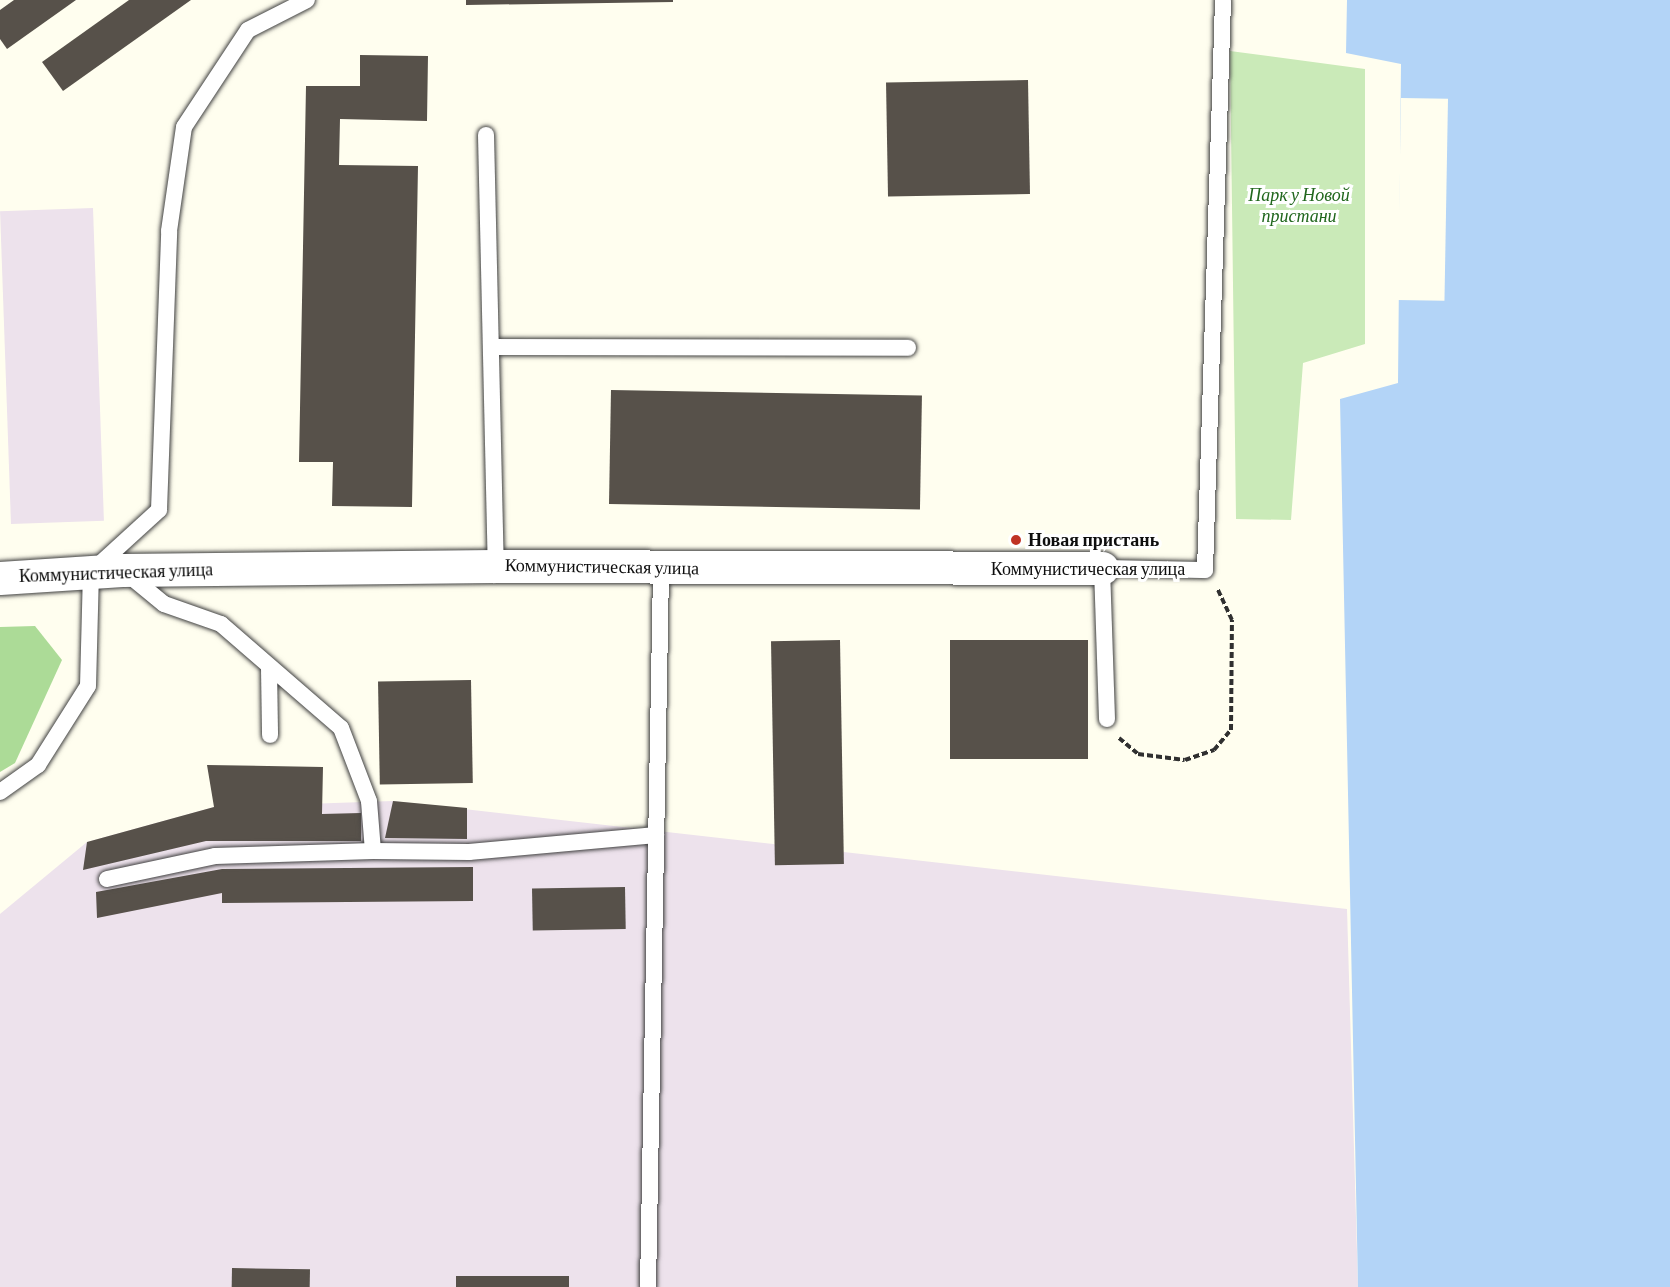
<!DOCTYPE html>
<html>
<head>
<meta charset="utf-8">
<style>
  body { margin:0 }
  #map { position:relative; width:1670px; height:1287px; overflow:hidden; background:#fffeef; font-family:"Crimson Pro",serif }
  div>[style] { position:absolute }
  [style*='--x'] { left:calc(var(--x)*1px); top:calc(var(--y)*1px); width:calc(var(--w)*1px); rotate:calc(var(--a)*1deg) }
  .industrial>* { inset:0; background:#ede2ec; transform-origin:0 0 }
  .green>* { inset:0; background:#caeab8 }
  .forest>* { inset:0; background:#acdb97 }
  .water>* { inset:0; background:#b3d4f7 }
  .pier>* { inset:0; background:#fffeef; transform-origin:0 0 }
  .building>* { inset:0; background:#57514a; transform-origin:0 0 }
  .path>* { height:4px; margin-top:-2px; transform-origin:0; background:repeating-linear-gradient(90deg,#303030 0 6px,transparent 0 9px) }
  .roads { filter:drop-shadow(0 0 2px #414141) drop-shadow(0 0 2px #414141) }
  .lane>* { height:16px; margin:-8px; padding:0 8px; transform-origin:8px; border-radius:8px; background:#fff }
  .street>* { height:33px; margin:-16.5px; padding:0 16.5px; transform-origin:16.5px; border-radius:16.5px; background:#fff }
  .dots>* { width:16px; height:16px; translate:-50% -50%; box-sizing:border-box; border:3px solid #fff; border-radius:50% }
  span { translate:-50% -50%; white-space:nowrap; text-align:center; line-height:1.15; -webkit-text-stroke:6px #fff; paint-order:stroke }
  .park-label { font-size:18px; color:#21671d; font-style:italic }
  .poi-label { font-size:18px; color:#0e0e0e; font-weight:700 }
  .left { translate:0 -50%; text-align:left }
  .street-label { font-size:18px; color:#0e0e0e }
</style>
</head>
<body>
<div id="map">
  <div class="industrial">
    <i style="left:93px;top:208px;width:313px;height:93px;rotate:88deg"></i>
    <i style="clip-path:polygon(393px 801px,1347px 909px,1358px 1287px,0 1287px,0 914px,87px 842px,214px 807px)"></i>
  </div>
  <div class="green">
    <i style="clip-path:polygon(1230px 51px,1365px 69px,1365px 344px,1303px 363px,1291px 520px,1236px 519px)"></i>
  </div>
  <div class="forest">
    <i style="clip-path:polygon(35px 626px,62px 660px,15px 763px,0 772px,0 627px)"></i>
  </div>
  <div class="water">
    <i style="clip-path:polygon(1347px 0,1670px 0,1670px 1287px,1358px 1287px,1340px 399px,1398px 383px,1401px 64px,1346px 53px)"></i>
  </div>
  <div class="pier">
    <i style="left:1401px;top:98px;width:47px;height:202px;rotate:1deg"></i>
  </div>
  <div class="building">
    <i style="clip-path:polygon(14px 0,76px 0,7px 49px,0 39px,0 10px)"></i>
    <i style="clip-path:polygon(129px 0,191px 0,63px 91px,42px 62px)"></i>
    <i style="clip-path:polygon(466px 0,673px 0,673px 2px,466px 5px)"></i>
    <i style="clip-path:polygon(360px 55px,428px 56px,427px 121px,340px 119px,339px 165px,418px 166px,412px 507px,332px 506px,333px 462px,299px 462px,306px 86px,360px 86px)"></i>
    <i style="left:1028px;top:80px;width:114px;height:142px;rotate:89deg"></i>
    <i style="left:611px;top:390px;width:311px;height:114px;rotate:1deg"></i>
    <i style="left:840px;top:640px;width:224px;height:69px;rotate:89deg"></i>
    <i style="left:950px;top:640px;width:138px;height:119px"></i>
    <i style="left:471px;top:680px;width:103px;height:93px;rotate:89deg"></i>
    <i style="clip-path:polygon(207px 765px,323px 767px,322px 814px,361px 813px,361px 841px,206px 841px,83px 870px,87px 842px,214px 807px)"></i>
    <i style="clip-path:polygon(393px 801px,467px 808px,467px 839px,385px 838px)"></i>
    <i style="clip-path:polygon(473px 867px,473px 901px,222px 903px,222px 893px,97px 918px,96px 892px,222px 869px)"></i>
    <i style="left:625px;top:887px;width:42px;height:93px;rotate:89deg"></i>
    <i style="left:232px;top:1268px;width:78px;height:19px;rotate:1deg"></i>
    <i style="left:456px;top:1276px;width:113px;height:11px"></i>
  </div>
  <div class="path">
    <i style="--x:1119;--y:738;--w:25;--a:40"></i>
    <i style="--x:1138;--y:754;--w:47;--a:7.3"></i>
    <i style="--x:1185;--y:760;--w:31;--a:-19"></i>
    <i style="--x:1214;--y:750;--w:26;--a:-50"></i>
    <i style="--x:1231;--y:730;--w:110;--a:-89.5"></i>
    <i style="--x:1232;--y:620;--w:35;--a:-115"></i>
  </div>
  <div class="roads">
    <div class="lane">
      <i style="--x:486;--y:135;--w:431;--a:88.7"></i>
      <i style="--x:491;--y:347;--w:417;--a:0.1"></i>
      <i style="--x:269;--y:668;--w:67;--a:89.1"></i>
      <i style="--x:1107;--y:719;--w:151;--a:-91.9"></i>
      <i style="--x:1102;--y:568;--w:103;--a:1.1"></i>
      <i style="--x:1205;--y:570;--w:570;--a:-88.19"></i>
      <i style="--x:0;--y:792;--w:47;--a:-35.4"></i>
      <i style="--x:38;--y:765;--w:93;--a:-57.7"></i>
      <i style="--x:88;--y:686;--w:114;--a:-88.5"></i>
      <i style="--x:91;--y:572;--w:92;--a:-42.4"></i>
      <i style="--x:159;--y:510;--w:279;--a:-87.9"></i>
      <i style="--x:169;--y:231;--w:105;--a:-81.8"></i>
      <i style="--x:184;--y:127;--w:116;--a:-56.6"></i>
      <i style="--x:248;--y:30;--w:66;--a:-27"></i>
      <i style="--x:373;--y:851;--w:96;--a:0.6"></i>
      <i style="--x:469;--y:852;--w:188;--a:-5.2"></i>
      <i style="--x:107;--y:879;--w:110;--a:-12"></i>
      <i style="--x:215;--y:856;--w:158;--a:-1.8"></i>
      <i style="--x:373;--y:851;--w:50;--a:-94.6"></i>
      <i style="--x:369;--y:801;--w:78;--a:-111"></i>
      <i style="--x:341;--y:728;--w:159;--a:-139.1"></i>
      <i style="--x:221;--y:624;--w:60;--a:-160.7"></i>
      <i style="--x:164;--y:604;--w:50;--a:-140.6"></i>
      <i style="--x:648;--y:1287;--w:719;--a:-88.96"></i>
    </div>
    <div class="street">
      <i style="--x:0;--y:578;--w:122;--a:-3.8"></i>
      <i style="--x:122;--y:570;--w:374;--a:-0.6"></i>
      <i style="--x:496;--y:566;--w:606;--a:0.19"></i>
    </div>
  </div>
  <div class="dots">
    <i style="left:1016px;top:540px;background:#c03324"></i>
  </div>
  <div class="park-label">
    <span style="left:1299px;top:206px">Парк у Новой<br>пристани</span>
  </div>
  <div class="poi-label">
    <span class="left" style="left:1028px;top:540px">Новая пристань</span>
  </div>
  <div class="street-label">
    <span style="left:602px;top:567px;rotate:1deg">Коммунистическая улица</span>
    <span style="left:1088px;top:569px">Коммунистическая улица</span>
    <span style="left:116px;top:573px;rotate:-2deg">Коммунистическая улица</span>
  </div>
</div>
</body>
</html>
